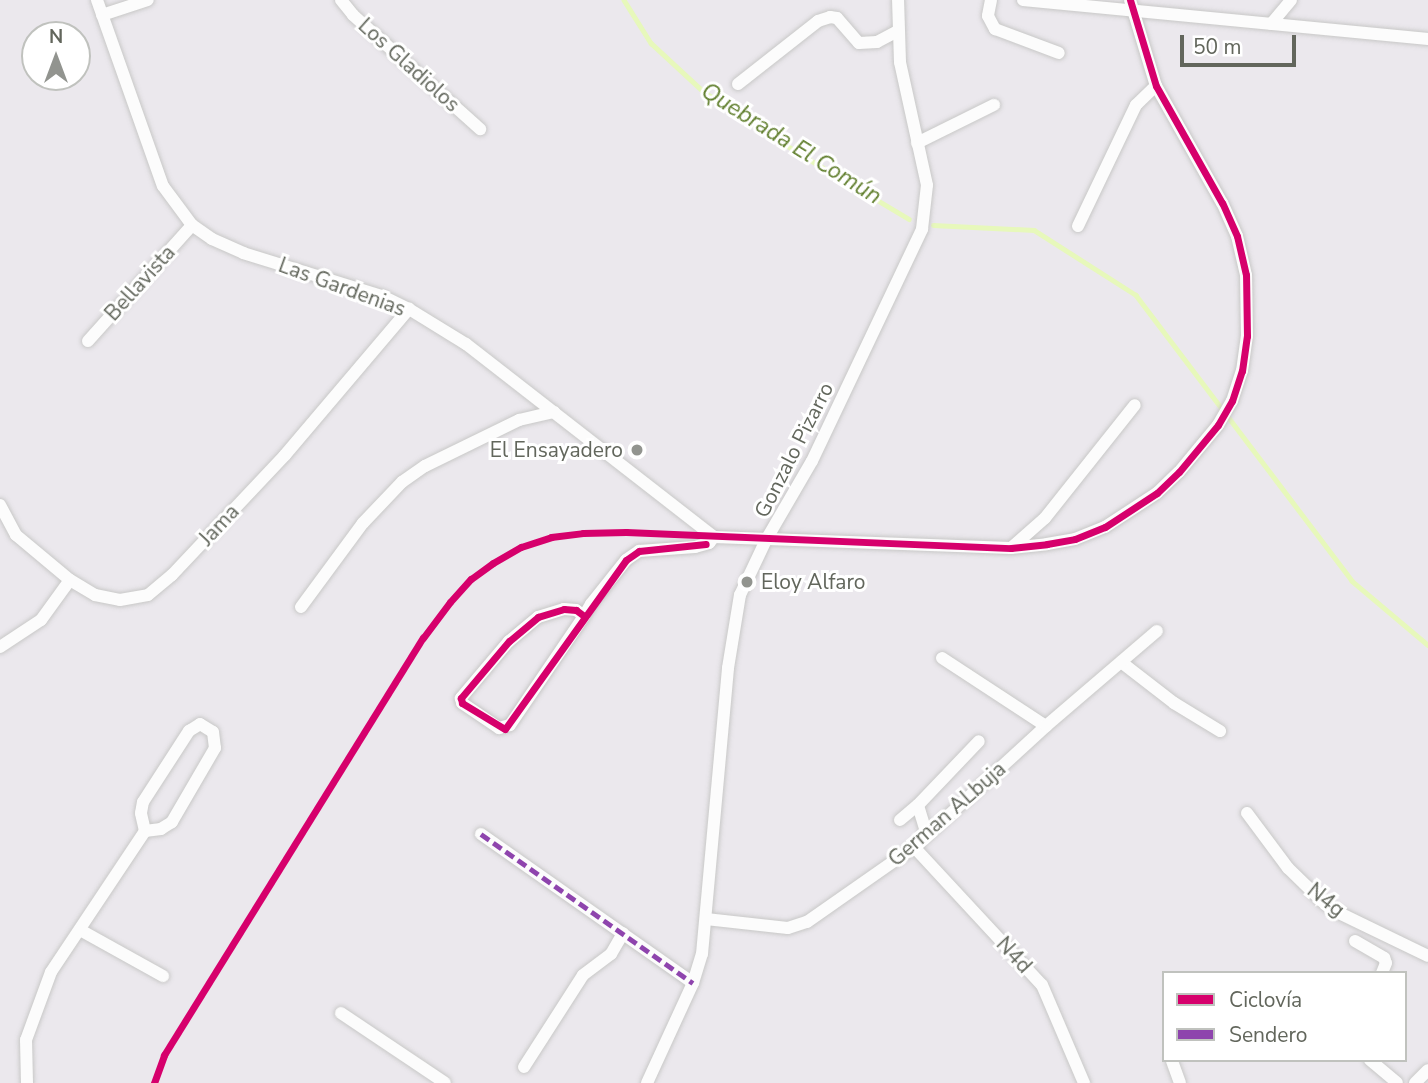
<!DOCTYPE html>
<html>
<head>
<meta charset="utf-8">
<style>
  body { margin:0 }
  #map { position:relative; width:1428px; height:1083px; overflow:hidden; background:#ebe8ed; font-family:"Nunito Sans",sans-serif }
  div>[style] { position:absolute }
  [style*='--x'] { left:calc(var(--x)*1px); top:calc(var(--y)*1px); width:calc(var(--w)*1px); rotate:calc(var(--a)*1deg) }
  .stream>* { height:4.5px; margin:-2.25px; padding:0 2.25px; transform-origin:2.25px; border-radius:2.25px; background:#e7f8bb }
  .roads { filter:drop-shadow(0 0 2px #c8c8c7) drop-shadow(0 0 2px #c8c8c7) }
  .minor>* { height:12px; margin:-6px; padding:0 6px; transform-origin:6px; border-radius:6px; background:#fcfcfc }
  .quiet>* { height:5px; margin-top:-2.5px; transform-origin:0; background:repeating-linear-gradient(90deg,#8e44ad 0 10px,transparent 0 15px) }
  .cycleway>* { height:7px; margin:-3.5px; padding:0 3.5px; transform-origin:3.5px; border-radius:3.5px; background:#d6006c }
  .dots>* { width:19px; height:19px; translate:-50% -50%; box-sizing:border-box; border:4px solid #fff; border-radius:50% }
  span { translate:-50% -50%; white-space:nowrap; text-align:center; line-height:1.15; -webkit-text-stroke:6px #fff; paint-order:stroke }
  .street-label { font-size:21px; color:#62665c }
  .poi-label { font-size:21px; color:#62665c }
  .right { translate:-100% -50%; text-align:right }
  .left { translate:0 -50%; text-align:left }
  .water-label { font-size:23px; color:#617f2e; font-style:italic }
  .legend { position:absolute; left:1162px; top:971px; width:245px; height:91px; box-sizing:border-box; background:#fff; border:2px solid #c0c2be; margin:0; padding:9px 12px; list-style:none; font-size:21px; color:#62665c }
  .legend li { display:flex; align-items:center; gap:14px; height:35px }
  .legend b { width:35px; border:2px solid #c0c2be }
  .north { position:absolute; left:21px; top:21px; width:70px; height:70px; box-sizing:border-box; background:#fff; border:2px solid #c0c2be; border-radius:50%; rotate:0deg; font-size:19px; font-weight:700; line-height:28px; text-align:center; color:#62665c }
  .north::after { content:''; display:block; margin:auto; width:24px; height:32px; background:#92948f; clip-path:polygon(50% 0,100% 100%,50% 72%,0 100%) }
  .scale { position:absolute; left:1180px; top:35px; width:116px; height:32px; box-sizing:border-box; border:4px solid #62665c; border-top:0; padding-left:9px; font-size:21px; line-height:24px; white-space:nowrap; color:#62665c; -webkit-text-stroke:5px #fff; paint-order:stroke }
</style>
</head>
<body>
<div id="map">
  <div class="stream">
    <i style="--x:624;--y:0;--w:51;--a:57.9"></i>
    <i style="--x:651;--y:43;--w:72;--a:42.8"></i>
    <i style="--x:704;--y:92;--w:120;--a:32.8"></i>
    <i style="--x:805;--y:157;--w:121;--a:30.8"></i>
    <i style="--x:933;--y:225;--w:101;--a:2.8"></i>
    <i style="--x:1034;--y:230;--w:121;--a:32.5"></i>
    <i style="--x:1136;--y:295;--w:358;--a:52.9"></i>
    <i style="--x:1352;--y:581;--w:99;--a:40.1"></i>
  </div>
  <div class="roads">
    <div class="minor">
      <i style="--x:97;--y:0;--w:197;--a:70.5"></i>
      <i style="--x:163;--y:186;--w:49;--a:53.4"></i>
      <i style="--x:192;--y:225;--w:24;--a:35"></i>
      <i style="--x:212;--y:239;--w:34;--a:24"></i>
      <i style="--x:243;--y:253;--w:145;--a:17.2"></i>
      <i style="--x:382;--y:296;--w:30;--a:26"></i>
      <i style="--x:409;--y:309;--w:67;--a:31.6"></i>
      <i style="--x:466;--y:344;--w:314;--a:37.9"></i>
      <i style="--x:341;--y:0;--w:19;--a:51"></i>
      <i style="--x:353;--y:15;--w:171;--a:41.9"></i>
      <i style="--x:991;--y:0;--w:16;--a:101"></i>
      <i style="--x:988;--y:16;--w:15;--a:62"></i>
      <i style="--x:995;--y:29;--w:68;--a:20.6"></i>
      <i style="--x:1023;--y:0;--w:407;--a:5.5"></i>
      <i style="--x:102;--y:15;--w:48;--a:-18.1"></i>
      <i style="--x:1271;--y:24;--w:31;--a:-50"></i>
      <i style="--x:738;--y:84;--w:102;--a:-38.2"></i>
      <i style="--x:818;--y:21;--w:13;--a:-18"></i>
      <i style="--x:830;--y:17;--w:7;--a:8"></i>
      <i style="--x:837;--y:18;--w:33;--a:49"></i>
      <i style="--x:859;--y:43;--w:18;--a:-3"></i>
      <i style="--x:877;--y:42;--w:24;--a:-28"></i>
      <i style="--x:917;--y:143;--w:86;--a:-26.3"></i>
      <i style="--x:1078;--y:226;--w:134;--a:-64.4"></i>
      <i style="--x:1136;--y:105;--w:28;--a:-44"></i>
      <i style="--x:88;--y:341;--w:156;--a:-48.1"></i>
      <i style="--x:0;--y:505;--w:34;--a:62"></i>
      <i style="--x:16;--y:535;--w:70;--a:39.8"></i>
      <i style="--x:70;--y:580;--w:29;--a:31"></i>
      <i style="--x:95;--y:595;--w:25;--a:11"></i>
      <i style="--x:120;--y:600;--w:28;--a:-10"></i>
      <i style="--x:148;--y:595;--w:31;--a:-40"></i>
      <i style="--x:172;--y:575;--w:165;--a:-46.7"></i>
      <i style="--x:285;--y:455;--w:192;--a:-49.7"></i>
      <i style="--x:1011;--y:548;--w:45;--a:-41.4"></i>
      <i style="--x:1045;--y:518;--w:144;--a:-51.5"></i>
      <i style="--x:301;--y:607;--w:104;--a:-53.6"></i>
      <i style="--x:363;--y:523;--w:57;--a:-46.4"></i>
      <i style="--x:402;--y:482;--w:28;--a:-35"></i>
      <i style="--x:425;--y:466;--w:105;--a:-26.1"></i>
      <i style="--x:519;--y:420;--w:36;--a:-13"></i>
      <i style="--x:584;--y:616;--w:10;--a:-143"></i>
      <i style="--x:576;--y:610;--w:12;--a:-175"></i>
      <i style="--x:564;--y:609;--w:27;--a:163"></i>
      <i style="--x:538;--y:617;--w:38;--a:140"></i>
      <i style="--x:509;--y:641;--w:75;--a:130.1"></i>
      <i style="--x:461;--y:698;--w:5;--a:79"></i>
      <i style="--x:462;--y:703;--w:45;--a:34"></i>
      <i style="--x:499;--y:728;--w:11;--a:-15"></i>
      <i style="--x:510;--y:725;--w:132;--a:-55.8"></i>
      <i style="--x:584;--y:616;--w:14;--a:-60"></i>
      <i style="--x:591;--y:604;--w:56;--a:-51.5"></i>
      <i style="--x:626;--y:560;--w:16;--a:-35"></i>
      <i style="--x:639;--y:551;--w:56;--a:-4.1"></i>
      <i style="--x:695;--y:547;--w:15;--a:-16"></i>
      <i style="--x:709;--y:543;--w:8;--a:-50"></i>
      <i style="--x:714;--y:537;--w:297;--a:2.1"></i>
      <i style="--x:1011;--y:548;--w:36;--a:-6"></i>
      <i style="--x:1047;--y:544;--w:28;--a:-10"></i>
      <i style="--x:1075;--y:539;--w:32;--a:-22"></i>
      <i style="--x:1105;--y:527;--w:62;--a:-33.2"></i>
      <i style="--x:1157;--y:493;--w:30;--a:-44"></i>
      <i style="--x:1179;--y:472;--w:61;--a:-50.3"></i>
      <i style="--x:1218;--y:425;--w:28;--a:-60"></i>
      <i style="--x:1232;--y:401;--w:32;--a:-72"></i>
      <i style="--x:1242;--y:371;--w:35;--a:-82"></i>
      <i style="--x:1247;--y:336;--w:61;--a:-90.9"></i>
      <i style="--x:1246;--y:275;--w:40;--a:-103"></i>
      <i style="--x:1237;--y:236;--w:36;--a:-114"></i>
      <i style="--x:1222;--y:203;--w:134;--a:-119.4"></i>
      <i style="--x:1156;--y:86;--w:90;--a:-106.8"></i>
      <i style="--x:0;--y:647;--w:49;--a:-33.4"></i>
      <i style="--x:41;--y:620;--w:49;--a:-54.1"></i>
      <i style="--x:942;--y:658;--w:124;--a:33.2"></i>
      <i style="--x:1121;--y:662;--w:67;--a:37.7"></i>
      <i style="--x:1174;--y:703;--w:54;--a:31.3"></i>
      <i style="--x:1247;--y:813;--w:69;--a:53.3"></i>
      <i style="--x:1288;--y:868;--w:49;--a:44.2"></i>
      <i style="--x:1323;--y:902;--w:15;--a:37"></i>
      <i style="--x:1335;--y:911;--w:103;--a:25.8"></i>
      <i style="--x:900;--y:820;--w:23;--a:-40"></i>
      <i style="--x:481;--y:834;--w:259;--a:35.1"></i>
      <i style="--x:927;--y:835;--w:31;--a:-107"></i>
      <i style="--x:918;--y:805;--w:88;--a:-46.4"></i>
      <i style="--x:914;--y:847;--w:188;--a:47.2"></i>
      <i style="--x:1042;--y:985;--w:107;--a:66.8"></i>
      <i style="--x:706;--y:919;--w:82;--a:6.3"></i>
      <i style="--x:788;--y:928;--w:20;--a:-18"></i>
      <i style="--x:807;--y:922;--w:131;--a:-35"></i>
      <i style="--x:914;--y:847;--w:179;--a:-42.5"></i>
      <i style="--x:1046;--y:726;--w:146;--a:-40.6"></i>
      <i style="--x:80;--y:930;--w:95;--a:29"></i>
      <i style="--x:1355;--y:941;--w:34;--a:30"></i>
      <i style="--x:1384;--y:958;--w:5;--a:68"></i>
      <i style="--x:1386;--y:963;--w:11;--a:112"></i>
      <i style="--x:341;--y:1013;--w:125;--a:33.9"></i>
      <i style="--x:1370;--y:1060;--w:35;--a:40"></i>
      <i style="--x:1172;--y:1061;--w:23;--a:70"></i>
      <i style="--x:524;--y:1067;--w:109;--a:-57.3"></i>
      <i style="--x:583;--y:975;--w:35;--a:-37"></i>
      <i style="--x:611;--y:954;--w:24;--a:-60"></i>
      <i style="--x:27;--y:1083;--w:43;--a:-91.3"></i>
      <i style="--x:26;--y:1040;--w:72;--a:-69.8"></i>
      <i style="--x:51;--y:972;--w:169;--a:-56.3"></i>
      <i style="--x:145;--y:831;--w:18;--a:-103"></i>
      <i style="--x:141;--y:813;--w:11;--a:-80"></i>
      <i style="--x:143;--y:802;--w:85;--a:-57.1"></i>
      <i style="--x:189;--y:731;--w:13;--a:-32"></i>
      <i style="--x:200;--y:724;--w:15;--a:32"></i>
      <i style="--x:213;--y:732;--w:16;--a:83"></i>
      <i style="--x:215;--y:748;--w:86;--a:120.2"></i>
      <i style="--x:172;--y:822;--w:13;--a:148"></i>
      <i style="--x:161;--y:829;--w:16;--a:173"></i>
      <i style="--x:647;--y:1083;--w:110;--a:-65.3"></i>
      <i style="--x:693;--y:983;--w:30;--a:-73"></i>
      <i style="--x:702;--y:954;--w:287;--a:-84.8"></i>
      <i style="--x:728;--y:668;--w:74;--a:-80.7"></i>
      <i style="--x:740;--y:595;--w:61;--a:-64.7"></i>
      <i style="--x:766;--y:540;--w:91;--a:-59.8"></i>
      <i style="--x:812;--y:461;--w:257;--a:-64.6"></i>
      <i style="--x:922;--y:229;--w:44;--a:-83.5"></i>
      <i style="--x:927;--y:185;--w:126;--a:-102.4"></i>
      <i style="--x:900;--y:62;--w:62;--a:-91.8"></i>
      <i style="--x:1415;--y:1083;--w:18;--a:-45"></i>
    </div>
  </div>
  <div class="quiet">
    <i style="--x:481;--y:834;--w:259;--a:35.1"></i>
  </div>
  <div class="cycleway">
    <i style="--x:584;--y:616;--w:10;--a:-143"></i>
    <i style="--x:576;--y:610;--w:12;--a:-175"></i>
    <i style="--x:564;--y:609;--w:27;--a:163"></i>
    <i style="--x:538;--y:617;--w:38;--a:140"></i>
    <i style="--x:509;--y:641;--w:75;--a:130.1"></i>
    <i style="--x:461;--y:698;--w:5;--a:79"></i>
    <i style="--x:462;--y:703;--w:50;--a:31.2"></i>
    <i style="--x:505;--y:729;--w:208;--a:-54.4"></i>
    <i style="--x:626;--y:560;--w:16;--a:-35"></i>
    <i style="--x:639;--y:551;--w:67;--a:-6"></i>
    <i style="--x:154;--y:1083;--w:30;--a:-70"></i>
    <i style="--x:164;--y:1055;--w:491;--a:-58.2"></i>
    <i style="--x:423;--y:638;--w:45;--a:-53.1"></i>
    <i style="--x:450;--y:602;--w:31;--a:-48"></i>
    <i style="--x:471;--y:579;--w:27;--a:-36"></i>
    <i style="--x:493;--y:563;--w:32;--a:-30"></i>
    <i style="--x:521;--y:547;--w:32;--a:-18"></i>
    <i style="--x:551;--y:537;--w:32;--a:-7"></i>
    <i style="--x:583;--y:533;--w:43;--a:-1.3"></i>
    <i style="--x:626;--y:532;--w:385;--a:2.4"></i>
    <i style="--x:1011;--y:548;--w:36;--a:-6"></i>
    <i style="--x:1047;--y:544;--w:28;--a:-10"></i>
    <i style="--x:1075;--y:539;--w:32;--a:-22"></i>
    <i style="--x:1105;--y:527;--w:62;--a:-33.2"></i>
    <i style="--x:1157;--y:493;--w:30;--a:-44"></i>
    <i style="--x:1179;--y:472;--w:61;--a:-50.3"></i>
    <i style="--x:1218;--y:425;--w:28;--a:-60"></i>
    <i style="--x:1232;--y:401;--w:32;--a:-72"></i>
    <i style="--x:1242;--y:371;--w:35;--a:-82"></i>
    <i style="--x:1247;--y:336;--w:61;--a:-90.9"></i>
    <i style="--x:1246;--y:275;--w:40;--a:-103"></i>
    <i style="--x:1237;--y:236;--w:36;--a:-114"></i>
    <i style="--x:1222;--y:203;--w:134;--a:-119.4"></i>
    <i style="--x:1156;--y:86;--w:90;--a:-106.8"></i>
  </div>
  <div class="dots">
    <i style="left:637px;top:450px;background:#92948f"></i>
    <i style="left:747px;top:582px;background:#92948f"></i>
  </div>
  <div class="street-label">
    <span style="left:409px;top:65px;rotate:42deg">Los Gladiolos</span>
    <span style="left:140px;top:283px;rotate:-48deg">Bellavista</span>
    <span style="left:342px;top:287px;rotate:20deg">Las Gardenias</span>
    <span style="left:794px;top:450px;rotate:-63deg">Gonzalo Pizarro</span>
    <span style="left:219px;top:525px;rotate:-47deg">Jama</span>
    <span style="left:947px;top:814px;rotate:-41deg">German ALbuja</span>
    <span style="left:1326px;top:900px;rotate:38deg">N4g</span>
    <span style="left:1014px;top:955px;rotate:47deg">N4d</span>
  </div>
  <div class="poi-label">
    <span class="right" style="left:623px;top:450px">El Ensayadero</span>
    <span class="left" style="left:761px;top:582px">Eloy Alfaro</span>
  </div>
  <div class="water-label">
    <span style="left:791px;top:144px;rotate:32deg">Quebrada El Común</span>
  </div>
  <ul class="legend">
  <li><b style="height:9px;background:#d6006c"></b>Ciclovía</li>
  <li><b style="height:9px;background:#8e44ad"></b>Sendero</li>
  </ul>
  <div class="north">N</div>
  <div class="scale">50 m</div>
</div>
</body>
</html>
